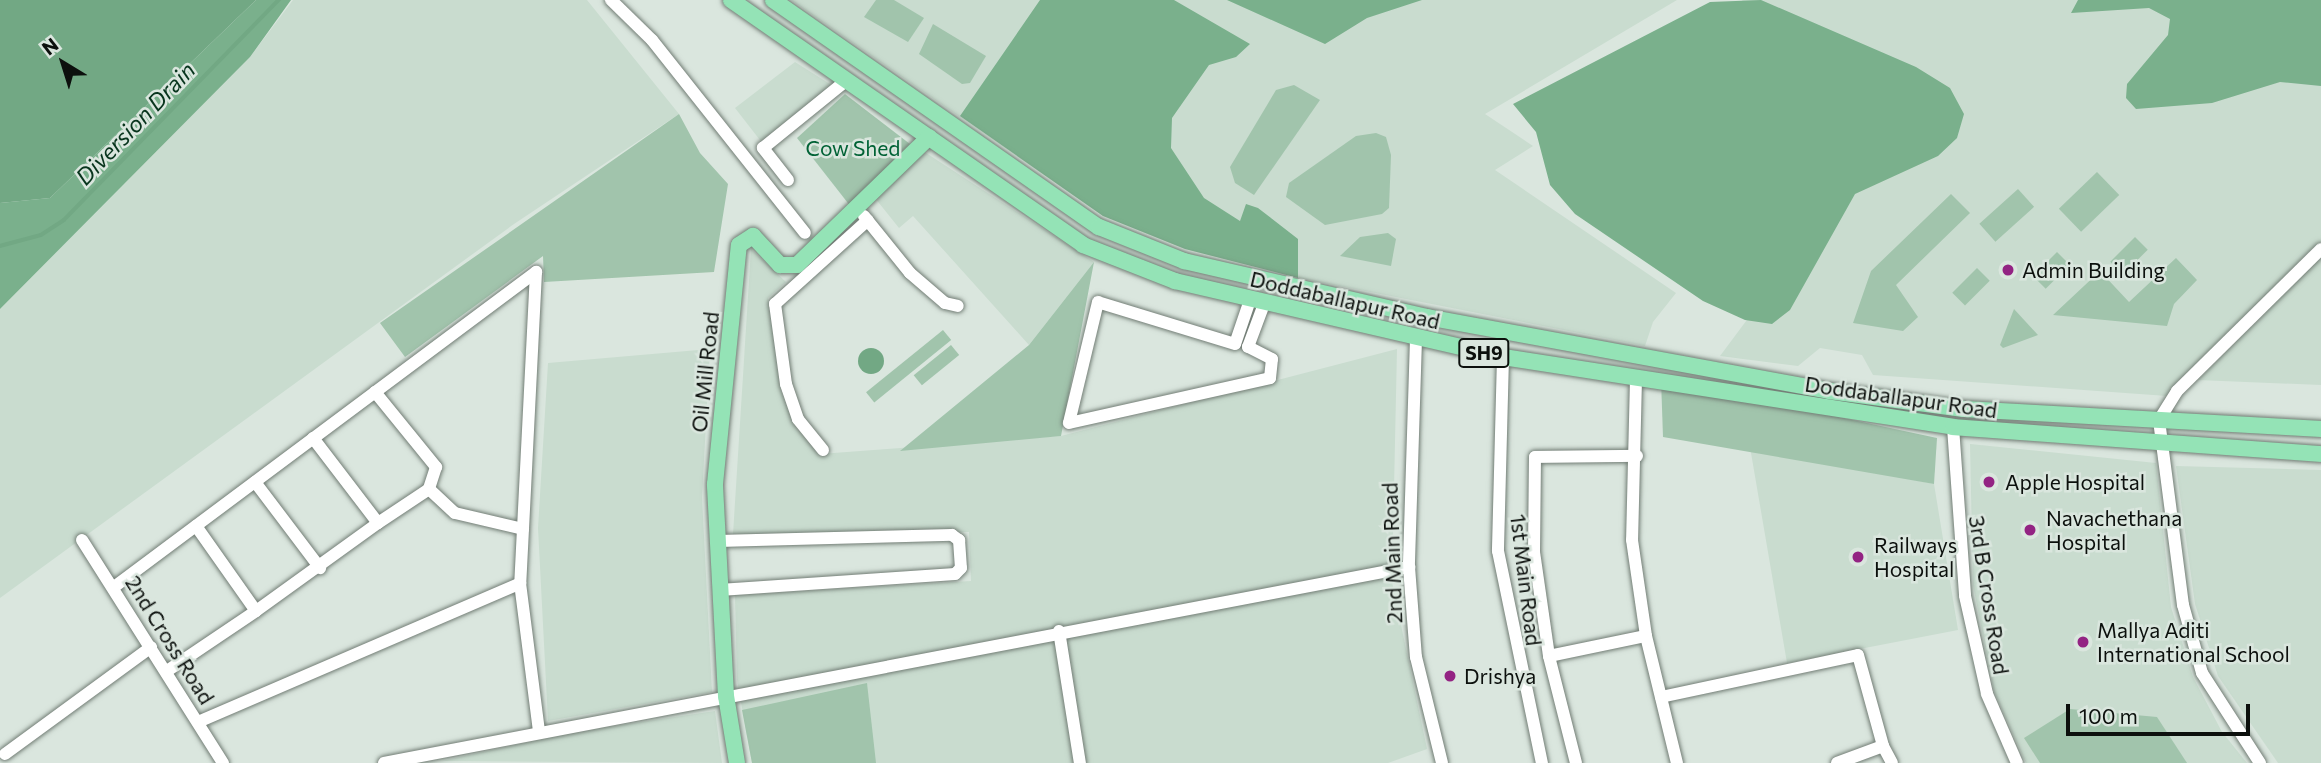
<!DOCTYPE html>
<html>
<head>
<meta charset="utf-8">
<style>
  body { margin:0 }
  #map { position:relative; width:2321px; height:763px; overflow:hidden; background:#dae6de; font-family:Commissioner,sans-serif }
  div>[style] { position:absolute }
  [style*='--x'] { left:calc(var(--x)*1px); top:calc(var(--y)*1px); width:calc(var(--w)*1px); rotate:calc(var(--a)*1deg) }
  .built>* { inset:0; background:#c9dccf }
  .green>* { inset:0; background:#a1c4ac; transform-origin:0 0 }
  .forest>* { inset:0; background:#7ab08c }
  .water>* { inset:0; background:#72a884 }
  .round { border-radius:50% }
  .stream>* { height:3.5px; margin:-1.75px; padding:0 1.75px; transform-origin:1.75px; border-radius:1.75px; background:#72a884 }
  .roads { filter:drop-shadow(0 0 2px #727d75) drop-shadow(0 0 2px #727d75) }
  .minor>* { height:12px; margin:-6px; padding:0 6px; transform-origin:6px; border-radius:6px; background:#fff }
  .major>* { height:16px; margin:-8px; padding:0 8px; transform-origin:8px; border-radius:8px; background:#94e3b6 }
  .dots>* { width:19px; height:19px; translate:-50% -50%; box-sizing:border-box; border:4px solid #dae6de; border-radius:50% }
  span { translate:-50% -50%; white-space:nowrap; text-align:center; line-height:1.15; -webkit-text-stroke:5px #dae6de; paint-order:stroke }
  .shield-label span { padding:2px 5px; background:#dae6de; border:2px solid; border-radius:5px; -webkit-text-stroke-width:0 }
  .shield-label { font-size:19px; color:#0c100d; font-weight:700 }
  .park-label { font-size:21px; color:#016235 }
  .poi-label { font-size:21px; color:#0c100d }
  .left { translate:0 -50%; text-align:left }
  .street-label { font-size:21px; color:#0c100d }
  .water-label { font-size:23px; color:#08351d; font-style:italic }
  .north { position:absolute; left:28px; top:28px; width:70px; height:70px; -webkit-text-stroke:5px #dae6de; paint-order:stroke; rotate:322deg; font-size:19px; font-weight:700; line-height:28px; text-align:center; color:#0c100d }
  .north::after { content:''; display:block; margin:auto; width:24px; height:32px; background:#0c100d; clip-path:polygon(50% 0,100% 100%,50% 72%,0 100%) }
  .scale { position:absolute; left:2066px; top:704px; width:184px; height:32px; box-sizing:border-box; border:4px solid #0c100d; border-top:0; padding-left:9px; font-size:21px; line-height:24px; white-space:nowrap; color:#0c100d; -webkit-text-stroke:5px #dae6de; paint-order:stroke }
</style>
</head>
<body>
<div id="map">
  <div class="built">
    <i style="clip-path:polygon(293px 0,587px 0,679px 114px,514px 224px,0 598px,0 309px,250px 57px)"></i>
    <i style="clip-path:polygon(791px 0,1677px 0,1485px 114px,1533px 146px,1495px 170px,1676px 293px,1653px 322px,1645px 346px,1304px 279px,1185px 249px,1103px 216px)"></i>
    <i style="clip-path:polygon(1742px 0,2321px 0,2321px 242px,2167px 396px,1873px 375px,1862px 355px,1820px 348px,1798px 366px,1720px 356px,1846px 187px)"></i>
    <i style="clip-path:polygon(795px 62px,833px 86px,763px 144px,735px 108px)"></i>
    <i style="clip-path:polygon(923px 151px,1094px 262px,1029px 345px,913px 216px,899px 228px,875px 198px)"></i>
    <i style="clip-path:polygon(751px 249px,786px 282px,768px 298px,781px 391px,793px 421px,820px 454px,1061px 436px,1397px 349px,1392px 582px,1427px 749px,1388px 763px,752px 763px,737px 680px,735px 595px,971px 581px,969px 532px,733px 534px)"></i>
    <i style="clip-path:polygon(2321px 257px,2321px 385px,2198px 380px)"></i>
    <i style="clip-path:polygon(710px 349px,702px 497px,712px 692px,548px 721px,538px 528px,548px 363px)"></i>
    <i style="clip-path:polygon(1970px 444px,2156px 463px,2171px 607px,2193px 677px,2222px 732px,2247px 763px,2026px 763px,1994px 691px,1973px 585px)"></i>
    <i style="clip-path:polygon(1750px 447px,1934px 484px,1958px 630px,1787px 663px)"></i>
    <i style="clip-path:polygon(2176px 466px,2321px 470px,2321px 763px,2278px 763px,2218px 676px,2195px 604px)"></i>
    <i style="clip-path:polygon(715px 711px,722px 763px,442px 761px,574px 732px)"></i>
  </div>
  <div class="green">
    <i style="clip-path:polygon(876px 0,894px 0,924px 18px,908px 42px,864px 17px)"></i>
    <i style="clip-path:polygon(933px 24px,986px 56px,970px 83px,962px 84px,919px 54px)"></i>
    <i style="clip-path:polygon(1294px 85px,1320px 100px,1254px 195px,1235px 183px,1230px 167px,1276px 90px)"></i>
    <i style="clip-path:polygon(845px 94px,910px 144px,851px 207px,797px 138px)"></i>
    <i style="clip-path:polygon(679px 114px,700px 153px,728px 184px,714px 272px,544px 282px,543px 256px,405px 357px,380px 323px)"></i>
    <i style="clip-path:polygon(1376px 133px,1386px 137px,1391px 155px,1389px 208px,1382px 214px,1325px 225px,1286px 197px,1289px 183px,1356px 136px)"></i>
    <i style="left:2097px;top:172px;width:32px;height:53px;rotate:46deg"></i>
    <i style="left:2018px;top:189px;width:24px;height:52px;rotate:48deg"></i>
    <i style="clip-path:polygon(1951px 194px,1970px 213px,1896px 285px,1918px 317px,1903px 331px,1853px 323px,1871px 271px)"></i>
    <i style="clip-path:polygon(1388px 233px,1396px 239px,1391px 266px,1340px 256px,1360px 237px)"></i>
    <i style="left:2135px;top:237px;width:18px;height:35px;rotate:45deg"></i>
    <i style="left:2057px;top:252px;width:18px;height:34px;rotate:45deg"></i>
    <i style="clip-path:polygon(2176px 258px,2197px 280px,2174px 304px,2167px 326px,2053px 315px,2100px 271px,2129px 302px)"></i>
    <i style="clip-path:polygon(1094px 262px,1061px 436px,900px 451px,1029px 345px)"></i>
    <i style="left:1977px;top:268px;width:18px;height:35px;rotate:45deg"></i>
    <i style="clip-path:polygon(2014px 309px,2038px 335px,2003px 348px,2000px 345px)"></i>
    <i style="left:943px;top:330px;width:13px;height:99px;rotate:51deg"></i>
    <i style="left:951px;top:345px;width:13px;height:48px;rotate:51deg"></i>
    <i style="clip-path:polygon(1661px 379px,1937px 438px,1934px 484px,1663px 437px)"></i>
    <i style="clip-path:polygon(867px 683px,876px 763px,752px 763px,742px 710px)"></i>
    <i style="clip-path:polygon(2070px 709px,2157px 717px,2187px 763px,2040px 763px,2024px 738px)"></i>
  </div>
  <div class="forest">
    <i style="clip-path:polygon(256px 0,291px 0,250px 57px,0 309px,0 203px,50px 198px)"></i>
    <i style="clip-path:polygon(1040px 0,1174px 0,1250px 44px,1236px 57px,1209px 65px,1172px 118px,1171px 148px,1204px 198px,1240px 221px,1246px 204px,1258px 208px,1298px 239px,1298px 278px,1185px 249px,1103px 216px,960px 116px)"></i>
    <i style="clip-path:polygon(1227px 0,1422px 0,1367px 18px,1325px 44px)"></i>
    <i style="clip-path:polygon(1761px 0,1916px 67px,1950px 88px,1964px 114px,1957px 138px,1938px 156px,1855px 194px,1790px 310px,1772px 324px,1745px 320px,1703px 301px,1575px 214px,1550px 185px,1536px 132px,1513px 104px,1710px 2px)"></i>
    <i style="clip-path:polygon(2078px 0,2321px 0,2321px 86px,2280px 82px,2212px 103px,2136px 109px,2126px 98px,2127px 84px,2168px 35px,2170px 19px,2149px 8px,2071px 13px)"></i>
  </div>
  <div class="water">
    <i style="clip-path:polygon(0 0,256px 0,50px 198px,0 203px)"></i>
    <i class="round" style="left:858px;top:348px;width:26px;height:26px"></i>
  </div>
  <div class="stream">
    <i style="--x:0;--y:246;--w:42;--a:-15"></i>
    <i style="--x:41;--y:235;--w:27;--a:-33"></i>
    <i style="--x:64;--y:220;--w:308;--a:-45.7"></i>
  </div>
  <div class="roads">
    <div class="minor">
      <i style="--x:611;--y:0;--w:57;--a:44.3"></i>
      <i style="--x:652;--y:40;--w:246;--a:51.6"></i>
      <i style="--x:788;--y:180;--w:41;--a:-128"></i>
      <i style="--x:763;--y:148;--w:108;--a:-39"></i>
      <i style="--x:864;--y:216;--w:73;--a:51.1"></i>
      <i style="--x:910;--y:273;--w:46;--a:40.6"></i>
      <i style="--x:945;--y:303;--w:13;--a:13"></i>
      <i style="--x:1250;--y:300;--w:46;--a:108.8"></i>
      <i style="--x:1235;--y:344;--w:143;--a:-163"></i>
      <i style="--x:1098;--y:302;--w:124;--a:103.5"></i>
      <i style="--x:1069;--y:423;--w:206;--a:-12.6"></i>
      <i style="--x:1270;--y:378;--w:19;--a:-84"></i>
      <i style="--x:1272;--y:359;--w:27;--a:-153"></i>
      <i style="--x:1248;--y:347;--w:46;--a:-69.6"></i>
      <i style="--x:1416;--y:339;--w:228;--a:91.8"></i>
      <i style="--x:1409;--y:567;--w:90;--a:85.6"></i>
      <i style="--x:1416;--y:657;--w:109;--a:76.2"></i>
      <i style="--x:1503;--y:357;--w:194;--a:91.5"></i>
      <i style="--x:1498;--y:551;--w:217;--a:78.3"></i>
      <i style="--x:1636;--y:379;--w:161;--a:91.4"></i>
      <i style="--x:1632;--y:540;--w:97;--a:81.7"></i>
      <i style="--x:1646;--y:636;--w:131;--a:76.3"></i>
      <i style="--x:375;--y:392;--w:97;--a:50.9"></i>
      <i style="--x:436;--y:467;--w:23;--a:108"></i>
      <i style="--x:1953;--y:427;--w:169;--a:85.9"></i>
      <i style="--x:1965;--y:596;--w:100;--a:77.3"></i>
      <i style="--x:1987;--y:694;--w:75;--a:66.5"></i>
      <i style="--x:313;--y:438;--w:107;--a:52.6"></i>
      <i style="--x:378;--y:523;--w:61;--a:-33.7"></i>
      <i style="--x:429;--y:489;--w:35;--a:43"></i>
      <i style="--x:455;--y:513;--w:70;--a:13.2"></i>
      <i style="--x:823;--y:450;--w:40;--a:-129"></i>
      <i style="--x:798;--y:419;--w:37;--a:-109"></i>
      <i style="--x:786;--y:384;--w:81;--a:-97.8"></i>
      <i style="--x:775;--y:304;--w:125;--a:-42.1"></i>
      <i style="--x:255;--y:482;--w:108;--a:52.9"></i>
      <i style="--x:196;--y:526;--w:104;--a:54.8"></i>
      <i style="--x:256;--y:611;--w:150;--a:-35.8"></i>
      <i style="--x:82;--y:540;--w:264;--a:57.7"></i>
      <i style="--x:718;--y:541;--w:234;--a:-1.5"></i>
      <i style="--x:952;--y:535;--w:9;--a:36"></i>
      <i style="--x:959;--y:540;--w:28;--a:86"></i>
      <i style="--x:961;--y:568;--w:8;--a:135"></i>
      <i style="--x:955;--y:574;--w:236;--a:176.1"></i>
      <i style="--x:114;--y:587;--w:527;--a:-36.74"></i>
      <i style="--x:536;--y:272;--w:311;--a:92.9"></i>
      <i style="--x:520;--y:583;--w:150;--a:82.7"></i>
      <i style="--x:1059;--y:631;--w:134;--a:81"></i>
      <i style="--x:1549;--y:656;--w:99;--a:-11.7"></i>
      <i style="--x:167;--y:671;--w:107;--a:-34"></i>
      <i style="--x:1661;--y:697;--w:201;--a:-12"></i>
      <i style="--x:1858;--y:655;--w:94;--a:74.6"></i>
      <i style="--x:198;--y:722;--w:351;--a:-23.3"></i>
      <i style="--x:5;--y:754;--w:181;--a:-36.2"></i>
      <i style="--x:384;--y:763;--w:1044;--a:-10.83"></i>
      <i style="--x:1576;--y:763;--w:110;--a:-104.2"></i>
      <i style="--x:1549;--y:656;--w:105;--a:-98.2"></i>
      <i style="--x:1534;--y:552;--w:95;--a:-89.4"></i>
      <i style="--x:1535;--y:457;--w:102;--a:-0.6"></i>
      <i style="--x:1837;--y:763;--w:49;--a:-20.3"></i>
      <i style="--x:1883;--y:746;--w:19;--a:62"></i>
      <i style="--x:2260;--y:763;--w:107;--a:-122.8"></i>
      <i style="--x:2202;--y:673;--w:71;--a:-105.6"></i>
      <i style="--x:2183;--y:605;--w:187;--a:-97.4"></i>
      <i style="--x:2159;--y:420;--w:34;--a:-58"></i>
      <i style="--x:2177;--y:391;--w:202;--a:-44.6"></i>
    </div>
    <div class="major">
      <i style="--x:731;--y:0;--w:429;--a:34.8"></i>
      <i style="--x:1083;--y:245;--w:99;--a:21.4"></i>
      <i style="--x:1175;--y:281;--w:337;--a:13"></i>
      <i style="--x:1503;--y:357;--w:455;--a:8.8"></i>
      <i style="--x:1953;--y:427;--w:369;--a:4.2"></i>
      <i style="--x:773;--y:0;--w:397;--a:34.9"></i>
      <i style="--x:1099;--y:227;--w:92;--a:21.8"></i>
      <i style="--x:1184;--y:261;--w:249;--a:13"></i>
      <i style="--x:1427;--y:317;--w:409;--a:10.4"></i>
      <i style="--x:1829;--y:391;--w:136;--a:7.6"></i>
      <i style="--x:1964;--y:409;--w:358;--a:3.2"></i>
      <i style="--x:737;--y:763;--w:68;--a:-99.3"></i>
      <i style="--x:726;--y:696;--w:212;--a:-93"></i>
      <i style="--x:715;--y:484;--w:240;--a:-84.3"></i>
      <i style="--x:739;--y:245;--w:17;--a:-33"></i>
      <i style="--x:753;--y:236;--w:40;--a:47"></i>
      <i style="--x:780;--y:265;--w:17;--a:0"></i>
      <i style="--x:797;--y:265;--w:184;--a:-44.1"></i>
    </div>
  </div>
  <div class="dots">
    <i style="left:2008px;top:270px;background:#932383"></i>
    <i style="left:1989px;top:482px;background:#932383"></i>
    <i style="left:2030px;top:530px;background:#932383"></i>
    <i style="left:1858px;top:557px;background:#932383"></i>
    <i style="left:2083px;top:642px;background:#932383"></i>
    <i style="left:1450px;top:676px;background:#932383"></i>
  </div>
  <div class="shield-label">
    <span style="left:1484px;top:353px">SH9</span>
  </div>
  <div class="park-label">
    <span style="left:853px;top:148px">Cow Shed</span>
  </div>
  <div class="poi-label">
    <span class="left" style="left:2022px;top:270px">Admin Building</span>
    <span class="left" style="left:2005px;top:482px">Apple Hospital</span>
    <span class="left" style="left:2046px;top:530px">Navachethana<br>Hospital</span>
    <span class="left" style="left:1874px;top:557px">Railways<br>Hospital</span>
    <span class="left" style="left:2097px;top:642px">Mallya Aditi<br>International School</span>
    <span class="left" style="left:1464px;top:676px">Drishya</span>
  </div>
  <div class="street-label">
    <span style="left:1345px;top:300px;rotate:13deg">Doddaballapur Road</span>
    <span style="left:705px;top:372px;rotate:-84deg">Oil Mill Road</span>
    <span style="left:1901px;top:397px;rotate:8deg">Doddaballapur Road</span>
    <span style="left:1392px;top:553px;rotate:-92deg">2nd Main Road</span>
    <span style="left:1526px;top:580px;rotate:83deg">1st Main Road</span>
    <span style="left:1989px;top:595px;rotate:81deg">3rd B Cross Road</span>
    <span style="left:170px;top:640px;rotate:58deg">2nd Cross Road</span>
  </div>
  <div class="water-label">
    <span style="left:135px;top:123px;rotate:-46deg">Diversion Drain</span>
  </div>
  <div class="north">N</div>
  <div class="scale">100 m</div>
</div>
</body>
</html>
